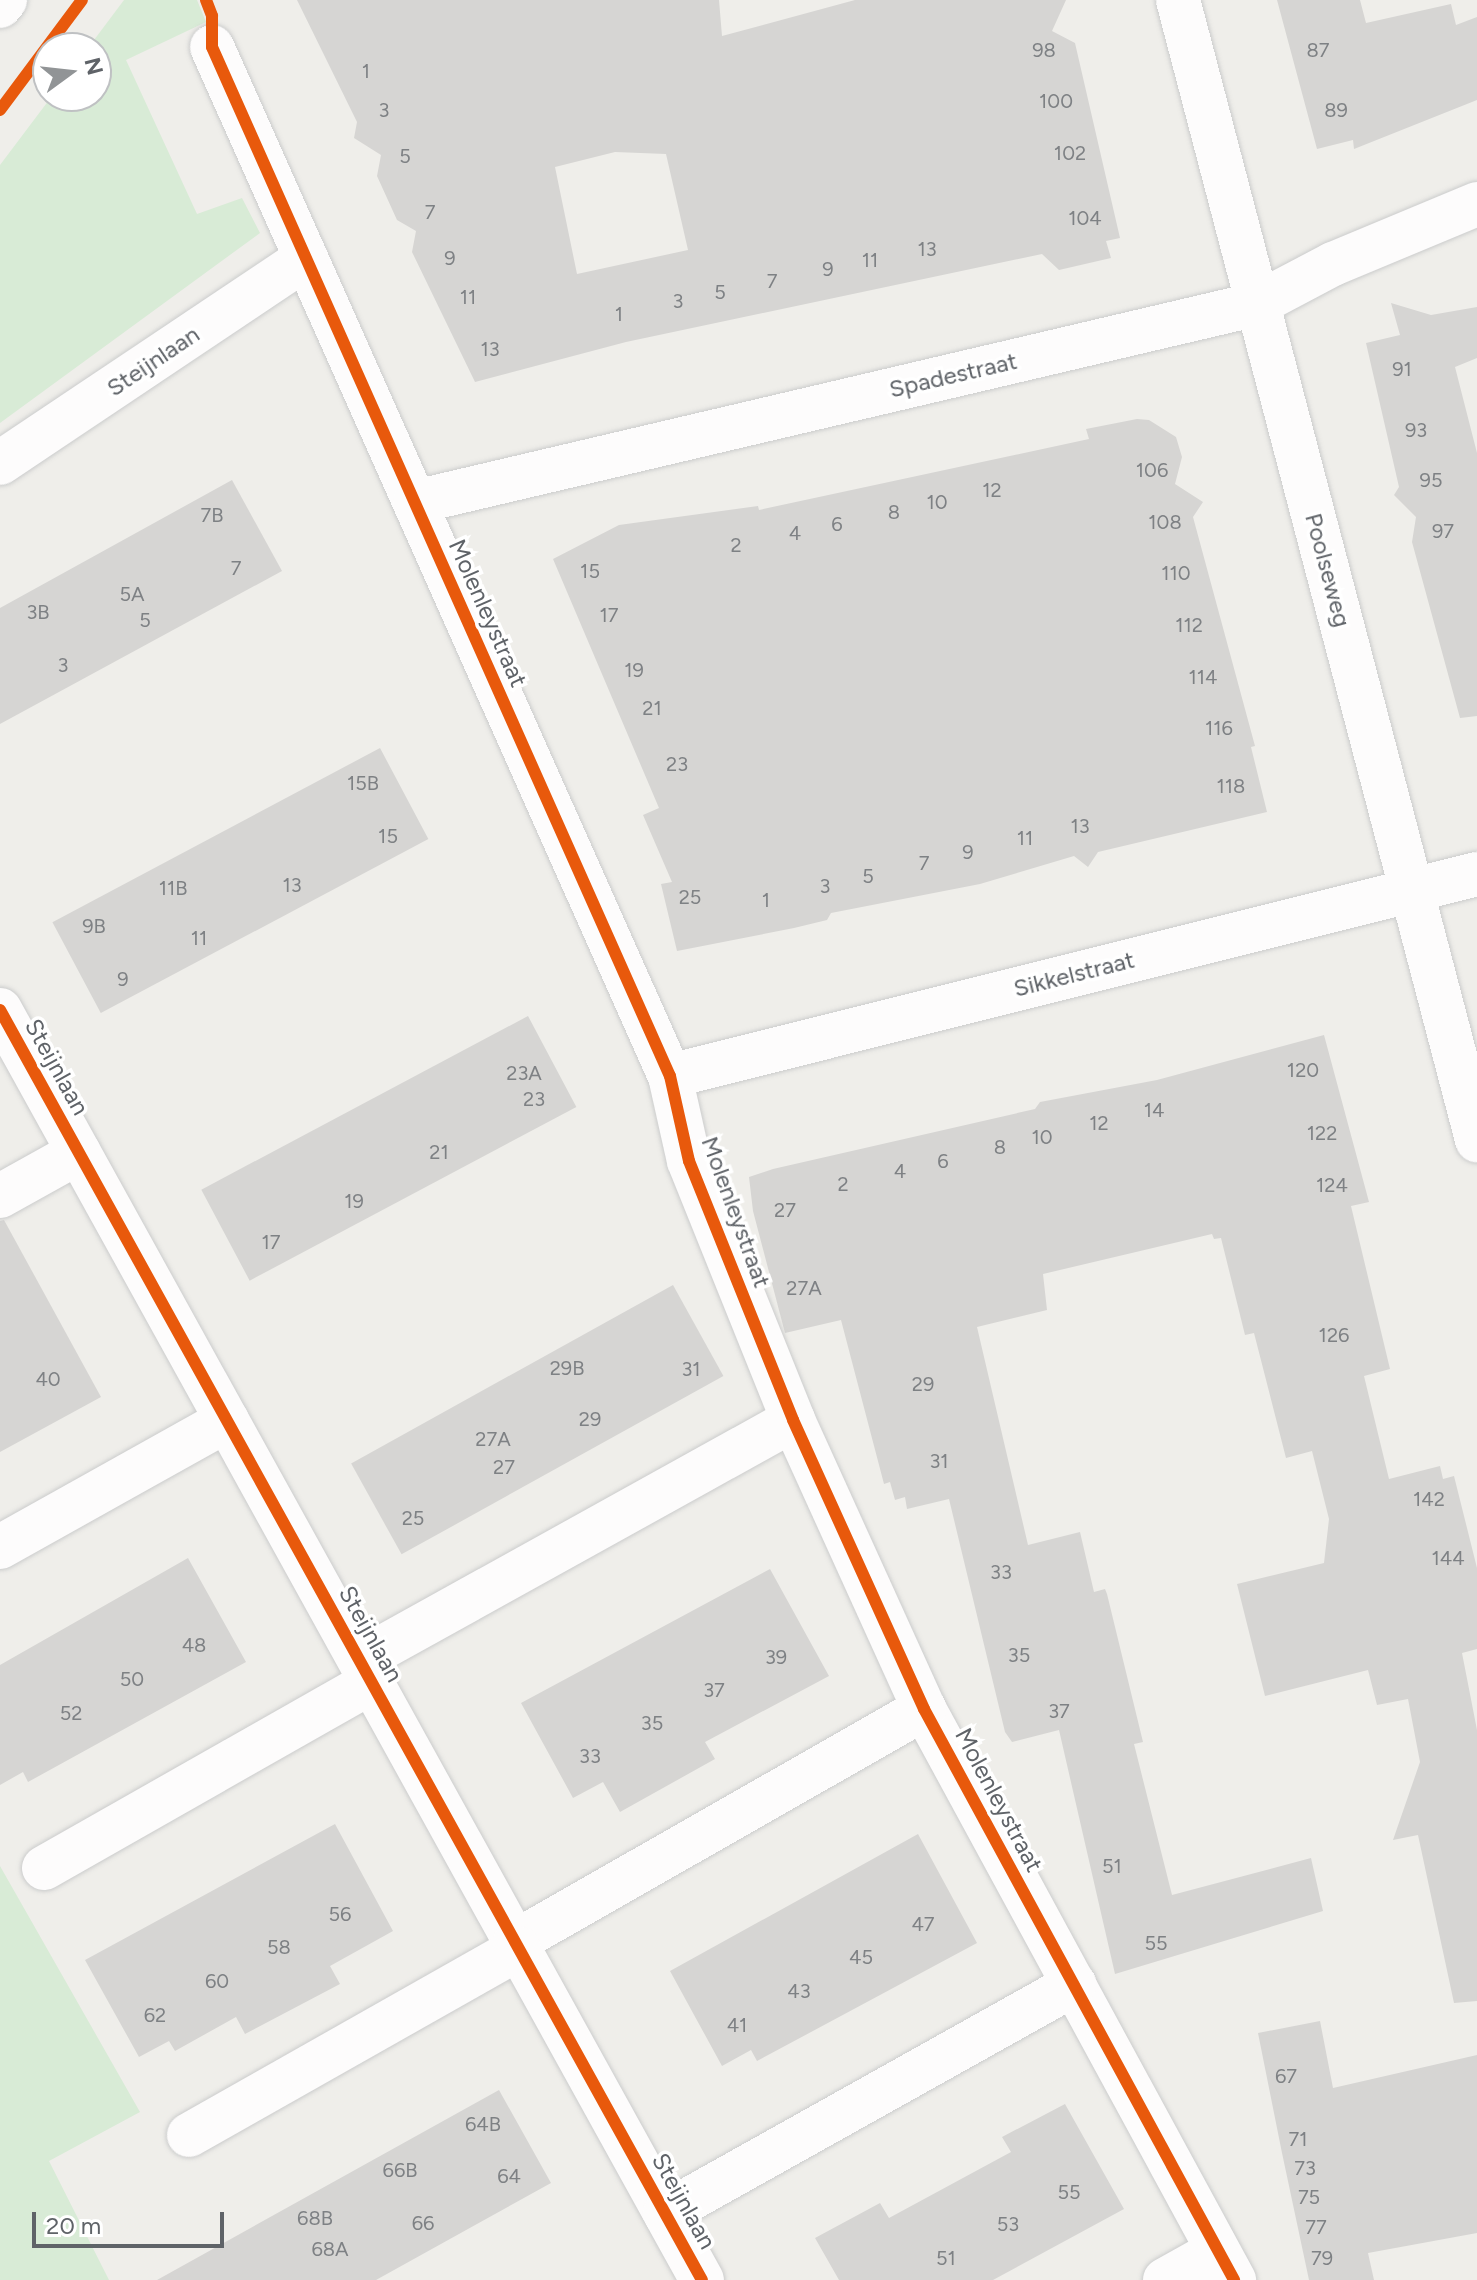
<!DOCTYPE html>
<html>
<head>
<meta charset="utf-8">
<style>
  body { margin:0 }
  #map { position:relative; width:1477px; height:2280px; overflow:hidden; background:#efeeea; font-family:Figtree,sans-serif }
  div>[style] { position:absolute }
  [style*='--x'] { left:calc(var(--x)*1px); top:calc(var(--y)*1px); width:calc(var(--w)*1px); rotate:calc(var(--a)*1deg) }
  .green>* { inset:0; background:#d8ebd6 }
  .building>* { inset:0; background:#d6d5d3; transform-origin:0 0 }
  .roads { filter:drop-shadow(0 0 2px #cbcccc) drop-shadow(0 0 2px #cbcccc) }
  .minor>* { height:44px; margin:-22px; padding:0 22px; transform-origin:22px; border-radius:22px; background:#fdfcfc }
  .tertiary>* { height:44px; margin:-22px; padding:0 22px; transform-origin:22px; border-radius:22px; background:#fdfcfc }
  .cycleway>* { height:12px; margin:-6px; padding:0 6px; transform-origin:6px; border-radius:6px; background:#e8590c }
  span { translate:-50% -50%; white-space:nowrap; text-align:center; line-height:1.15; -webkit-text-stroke:7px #fff; paint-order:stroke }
  .number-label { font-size:20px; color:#7e8184 }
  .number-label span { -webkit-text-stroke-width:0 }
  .street-label { font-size:24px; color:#5f6368 }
  .north { position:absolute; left:32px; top:32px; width:80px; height:80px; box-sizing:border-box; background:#fff; border:2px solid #bfc1c3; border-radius:50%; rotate:75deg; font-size:22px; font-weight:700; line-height:32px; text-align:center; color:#5f6368 }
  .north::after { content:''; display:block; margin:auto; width:28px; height:36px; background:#919496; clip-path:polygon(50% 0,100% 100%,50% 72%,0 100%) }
  .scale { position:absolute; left:32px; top:2212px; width:192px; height:36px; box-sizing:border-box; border:4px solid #5f6368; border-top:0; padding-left:10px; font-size:24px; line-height:28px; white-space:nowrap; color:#5f6368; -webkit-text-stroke:6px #fff; paint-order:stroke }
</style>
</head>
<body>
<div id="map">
  <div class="green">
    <i style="clip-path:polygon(124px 0,197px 0,206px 22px,126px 60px,197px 214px,242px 198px,260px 233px,0 423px,0 165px,52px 96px,96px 96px,96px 48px,88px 48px)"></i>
    <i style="clip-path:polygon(0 1866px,140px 2112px,49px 2161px,109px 2280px,0 2280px)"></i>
  </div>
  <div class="building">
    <i style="clip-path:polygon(evenodd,297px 0,719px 0,722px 36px,855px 0,1066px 0,1052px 31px,1075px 43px,1120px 238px,1106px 241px,1111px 258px,1059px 270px,1042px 254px,626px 342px,475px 382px,412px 252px,416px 231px,397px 220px,377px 176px,381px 155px,354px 138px,357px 122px,297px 0,615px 152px,666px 154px,688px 250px,577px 274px,555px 167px,615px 152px)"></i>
    <i style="clip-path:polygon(1277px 0,1360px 0,1366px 23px,1451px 4px,1456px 25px,1477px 17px,1477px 100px,1354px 149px,1353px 140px,1317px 149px)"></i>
    <i style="clip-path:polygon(1391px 303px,1431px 315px,1477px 307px,1477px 358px,1455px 367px,1477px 453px,1477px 716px,1460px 718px,1412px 542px,1416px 517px,1394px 495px,1399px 487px,1366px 343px,1400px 335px)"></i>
    <i style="clip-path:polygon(1137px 419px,1149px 420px,1176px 437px,1182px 457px,1175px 484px,1203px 502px,1193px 517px,1255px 746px,1251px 747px,1267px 812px,1098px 852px,1088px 867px,1074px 856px,980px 884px,831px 913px,827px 920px,794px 928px,677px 951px,661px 884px,672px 882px,643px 815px,659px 808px,553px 559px,619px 525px,758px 506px,759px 510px,1089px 439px,1086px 429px)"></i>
    <i style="clip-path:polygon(232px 480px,282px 571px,0 724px,0 608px)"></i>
    <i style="left:380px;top:748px;width:103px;height:371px;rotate:62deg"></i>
    <i style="left:528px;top:1016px;width:103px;height:370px;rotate:62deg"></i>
    <i style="clip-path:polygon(1324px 1035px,1369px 1202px,1351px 1206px,1390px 1369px,1364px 1376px,1389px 1479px,1440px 1466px,1443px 1479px,1454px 1476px,1477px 1568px,1477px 1649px,1462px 1653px,1477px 1730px,1477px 2001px,1454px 2003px,1418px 1835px,1393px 1840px,1420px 1762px,1408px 1699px,1377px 1705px,1368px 1670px,1265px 1696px,1237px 1584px,1324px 1563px,1329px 1519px,1312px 1451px,1286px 1458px,1254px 1333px,1245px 1335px,1221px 1238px,1214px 1239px,1212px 1234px,1043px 1274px,1047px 1310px,977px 1327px,1028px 1545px,1080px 1532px,1094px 1592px,1105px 1589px,1107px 1594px,1143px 1742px,1134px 1744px,1172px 1895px,1311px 1858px,1323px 1911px,1115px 1974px,1059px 1730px,1012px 1742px,1005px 1732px,949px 1499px,907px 1509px,905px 1497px,895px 1500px,890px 1482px,884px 1484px,841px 1320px,785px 1333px,753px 1211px,749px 1177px,773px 1169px,1035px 1109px,1040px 1102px,1157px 1080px)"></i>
    <i style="clip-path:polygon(4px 1220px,101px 1397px,0 1452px,0 1221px)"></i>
    <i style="left:673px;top:1285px;width:104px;height:368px;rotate:61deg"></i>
    <i style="clip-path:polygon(188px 1558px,246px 1662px,28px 1782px,23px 1772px,0 1785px,0 1665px)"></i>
    <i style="clip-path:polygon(770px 1569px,829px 1676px,705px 1742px,715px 1759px,620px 1812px,603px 1782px,573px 1798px,521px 1703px)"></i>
    <i style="clip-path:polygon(335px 1824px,393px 1931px,330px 1966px,340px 1984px,245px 2034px,236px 2017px,175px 2051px,169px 2041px,139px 2057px,85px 1960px)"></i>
    <i style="clip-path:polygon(918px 1834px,977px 1943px,757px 2061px,751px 2050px,722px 2066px,670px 1971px)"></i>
    <i style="clip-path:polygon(1320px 2021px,1333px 2088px,1477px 2055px,1477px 2233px,1368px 2253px,1374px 2280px,1309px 2280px,1282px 2153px,1258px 2033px)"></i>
    <i style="clip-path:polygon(499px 2090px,551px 2183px,486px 2219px,376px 2280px,157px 2280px)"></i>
    <i style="clip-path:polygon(1065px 2104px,1124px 2209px,993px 2280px,839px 2280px,815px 2238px,880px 2203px,889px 2218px,1011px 2152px,1002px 2137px)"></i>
  </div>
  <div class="roads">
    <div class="minor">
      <i style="--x:1178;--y:0;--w:1179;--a:75.3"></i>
      <i style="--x:212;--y:47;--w:1126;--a:66.01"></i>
      <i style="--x:670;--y:1076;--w:87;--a:77.4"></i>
      <i style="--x:689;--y:1161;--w:279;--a:68.1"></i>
      <i style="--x:793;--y:1420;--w:317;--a:65.6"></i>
      <i style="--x:924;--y:1709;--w:650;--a:61.5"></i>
      <i style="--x:0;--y:463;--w:368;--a:-33.8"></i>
      <i style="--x:415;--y:502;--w:865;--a:-13.23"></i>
      <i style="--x:1257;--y:304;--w:86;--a:-27.8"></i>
      <i style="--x:1333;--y:264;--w:156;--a:-22.6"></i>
      <i style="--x:0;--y:1010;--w:1451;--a:61.07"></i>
      <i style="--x:670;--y:1076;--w:832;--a:-14.05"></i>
      <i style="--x:0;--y:1196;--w:90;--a:-29.1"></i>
      <i style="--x:0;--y:1547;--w:260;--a:-29.2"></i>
      <i style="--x:360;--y:1660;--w:495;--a:-29"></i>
      <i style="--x:44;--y:1868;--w:377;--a:-29.6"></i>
      <i style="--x:515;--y:1942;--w:471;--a:-29.7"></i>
      <i style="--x:189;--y:2135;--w:379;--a:-29.5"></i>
      <i style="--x:665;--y:2213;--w:469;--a:-29.2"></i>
      <i style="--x:1165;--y:2280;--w:60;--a:-29.1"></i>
    </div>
    <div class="tertiary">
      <i style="--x:0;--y:6;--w:8;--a:-50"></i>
    </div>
  </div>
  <div class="cycleway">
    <i style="--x:206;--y:0;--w:17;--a:69"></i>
    <i style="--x:212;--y:16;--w:31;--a:90"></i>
    <i style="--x:212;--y:47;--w:1126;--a:66.01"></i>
    <i style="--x:670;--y:1076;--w:87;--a:77.4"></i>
    <i style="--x:689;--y:1161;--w:279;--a:68.1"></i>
    <i style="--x:793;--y:1420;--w:317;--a:65.6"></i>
    <i style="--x:924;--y:1709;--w:650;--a:61.5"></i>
    <i style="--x:0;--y:110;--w:137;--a:-53.3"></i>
    <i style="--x:0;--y:1010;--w:1451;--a:61.07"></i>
  </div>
  <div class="number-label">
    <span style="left:1044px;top:50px">98</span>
    <span style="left:1318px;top:50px">87</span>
    <span style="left:366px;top:71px">1</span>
    <span style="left:1056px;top:101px">100</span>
    <span style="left:384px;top:110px">3</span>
    <span style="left:1336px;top:110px">89</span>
    <span style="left:1070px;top:153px">102</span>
    <span style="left:405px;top:156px">5</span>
    <span style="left:430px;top:212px">7</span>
    <span style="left:1085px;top:218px">104</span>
    <span style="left:927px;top:249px">13</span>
    <span style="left:450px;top:258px">9</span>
    <span style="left:870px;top:260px">11</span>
    <span style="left:828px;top:269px">9</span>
    <span style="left:772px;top:281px">7</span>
    <span style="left:720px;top:292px">5</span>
    <span style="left:468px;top:297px">11</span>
    <span style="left:678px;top:301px">3</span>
    <span style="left:619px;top:314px">1</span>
    <span style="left:490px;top:349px">13</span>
    <span style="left:1402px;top:369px">91</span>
    <span style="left:1416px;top:430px">93</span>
    <span style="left:1152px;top:470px">106</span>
    <span style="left:1431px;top:480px">95</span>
    <span style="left:992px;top:490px">12</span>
    <span style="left:937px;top:502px">10</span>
    <span style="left:894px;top:512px">8</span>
    <span style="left:212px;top:515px">7B</span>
    <span style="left:1165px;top:522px">108</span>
    <span style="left:837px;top:524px">6</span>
    <span style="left:1443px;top:531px">97</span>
    <span style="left:795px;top:533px">4</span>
    <span style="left:736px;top:545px">2</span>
    <span style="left:236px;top:568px">7</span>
    <span style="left:590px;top:571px">15</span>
    <span style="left:1176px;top:573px">110</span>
    <span style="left:132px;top:594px">5A</span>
    <span style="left:38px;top:612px">3B</span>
    <span style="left:609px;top:615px">17</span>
    <span style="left:145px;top:620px">5</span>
    <span style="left:1189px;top:625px">112</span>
    <span style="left:63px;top:665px">3</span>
    <span style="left:634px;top:670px">19</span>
    <span style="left:1203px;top:677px">114</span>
    <span style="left:652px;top:708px">21</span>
    <span style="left:1219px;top:728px">116</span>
    <span style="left:677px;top:764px">23</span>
    <span style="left:363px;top:783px">15B</span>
    <span style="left:1231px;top:786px">118</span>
    <span style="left:1080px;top:826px">13</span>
    <span style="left:388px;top:836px">15</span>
    <span style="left:1025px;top:838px">11</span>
    <span style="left:968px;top:852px">9</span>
    <span style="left:924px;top:863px">7</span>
    <span style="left:868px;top:876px">5</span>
    <span style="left:292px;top:885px">13</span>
    <span style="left:825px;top:886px">3</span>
    <span style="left:173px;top:888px">11B</span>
    <span style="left:690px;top:897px">25</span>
    <span style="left:766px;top:900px">1</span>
    <span style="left:94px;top:926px">9B</span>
    <span style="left:199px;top:938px">11</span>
    <span style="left:123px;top:979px">9</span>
    <span style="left:1303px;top:1070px">120</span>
    <span style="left:524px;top:1073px">23A</span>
    <span style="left:534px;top:1099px">23</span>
    <span style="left:1154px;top:1110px">14</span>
    <span style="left:1099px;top:1123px">12</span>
    <span style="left:1322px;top:1133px">122</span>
    <span style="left:1042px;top:1137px">10</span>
    <span style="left:1000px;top:1147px">8</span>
    <span style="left:439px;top:1152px">21</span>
    <span style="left:943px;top:1161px">6</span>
    <span style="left:900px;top:1171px">4</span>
    <span style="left:843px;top:1184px">2</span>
    <span style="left:1332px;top:1185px">124</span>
    <span style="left:354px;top:1201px">19</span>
    <span style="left:785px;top:1210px">27</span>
    <span style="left:271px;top:1242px">17</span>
    <span style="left:804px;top:1288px">27A</span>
    <span style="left:1334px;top:1335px">126</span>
    <span style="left:567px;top:1368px">29B</span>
    <span style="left:691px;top:1369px">31</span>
    <span style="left:48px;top:1379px">40</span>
    <span style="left:923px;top:1384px">29</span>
    <span style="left:590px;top:1419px">29</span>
    <span style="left:493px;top:1439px">27A</span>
    <span style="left:939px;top:1461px">31</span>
    <span style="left:504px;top:1467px">27</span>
    <span style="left:1429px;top:1499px">142</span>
    <span style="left:413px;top:1518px">25</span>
    <span style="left:1448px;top:1558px">144</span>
    <span style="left:1001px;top:1572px">33</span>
    <span style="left:194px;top:1645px">48</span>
    <span style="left:1019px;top:1655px">35</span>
    <span style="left:776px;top:1657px">39</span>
    <span style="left:132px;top:1679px">50</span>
    <span style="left:714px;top:1690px">37</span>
    <span style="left:1059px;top:1711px">37</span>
    <span style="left:71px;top:1713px">52</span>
    <span style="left:652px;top:1723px">35</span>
    <span style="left:590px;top:1756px">33</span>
    <span style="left:1112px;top:1866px">51</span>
    <span style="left:340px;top:1914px">56</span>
    <span style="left:923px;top:1924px">47</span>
    <span style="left:1156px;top:1943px">55</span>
    <span style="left:279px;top:1947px">58</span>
    <span style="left:861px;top:1957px">45</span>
    <span style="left:217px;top:1981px">60</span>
    <span style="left:799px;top:1991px">43</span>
    <span style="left:155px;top:2015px">62</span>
    <span style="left:737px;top:2025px">41</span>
    <span style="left:1286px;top:2076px">67</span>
    <span style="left:483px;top:2124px">64B</span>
    <span style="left:1298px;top:2139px">71</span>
    <span style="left:1305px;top:2168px">73</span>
    <span style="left:400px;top:2170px">66B</span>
    <span style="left:509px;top:2176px">64</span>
    <span style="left:1069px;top:2192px">55</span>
    <span style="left:1309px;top:2197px">75</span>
    <span style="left:315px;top:2218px">68B</span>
    <span style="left:423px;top:2223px">66</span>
    <span style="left:1008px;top:2224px">53</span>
    <span style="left:1316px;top:2227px">77</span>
    <span style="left:330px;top:2249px">68A</span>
    <span style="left:946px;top:2258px">51</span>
    <span style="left:1322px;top:2258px">79</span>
  </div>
  <div class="street-label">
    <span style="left:153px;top:361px;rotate:-34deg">Steijnlaan</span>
    <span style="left:953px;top:375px;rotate:-13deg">Spadestraat</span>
    <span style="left:1328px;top:570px;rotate:75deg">Poolseweg</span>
    <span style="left:488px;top:613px;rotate:66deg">Molenleystraat</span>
    <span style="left:1074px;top:974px;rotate:-14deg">Sikkelstraat</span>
    <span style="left:57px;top:1067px;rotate:61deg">Steijnlaan</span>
    <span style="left:736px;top:1212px;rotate:70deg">Molenleystraat</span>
    <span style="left:371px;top:1634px;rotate:61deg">Steijnlaan</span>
    <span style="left:999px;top:1800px;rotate:62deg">Molenleystraat</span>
    <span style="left:684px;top:2201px;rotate:61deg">Steijnlaan</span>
  </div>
  <div class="north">N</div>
  <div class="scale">20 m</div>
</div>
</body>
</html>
